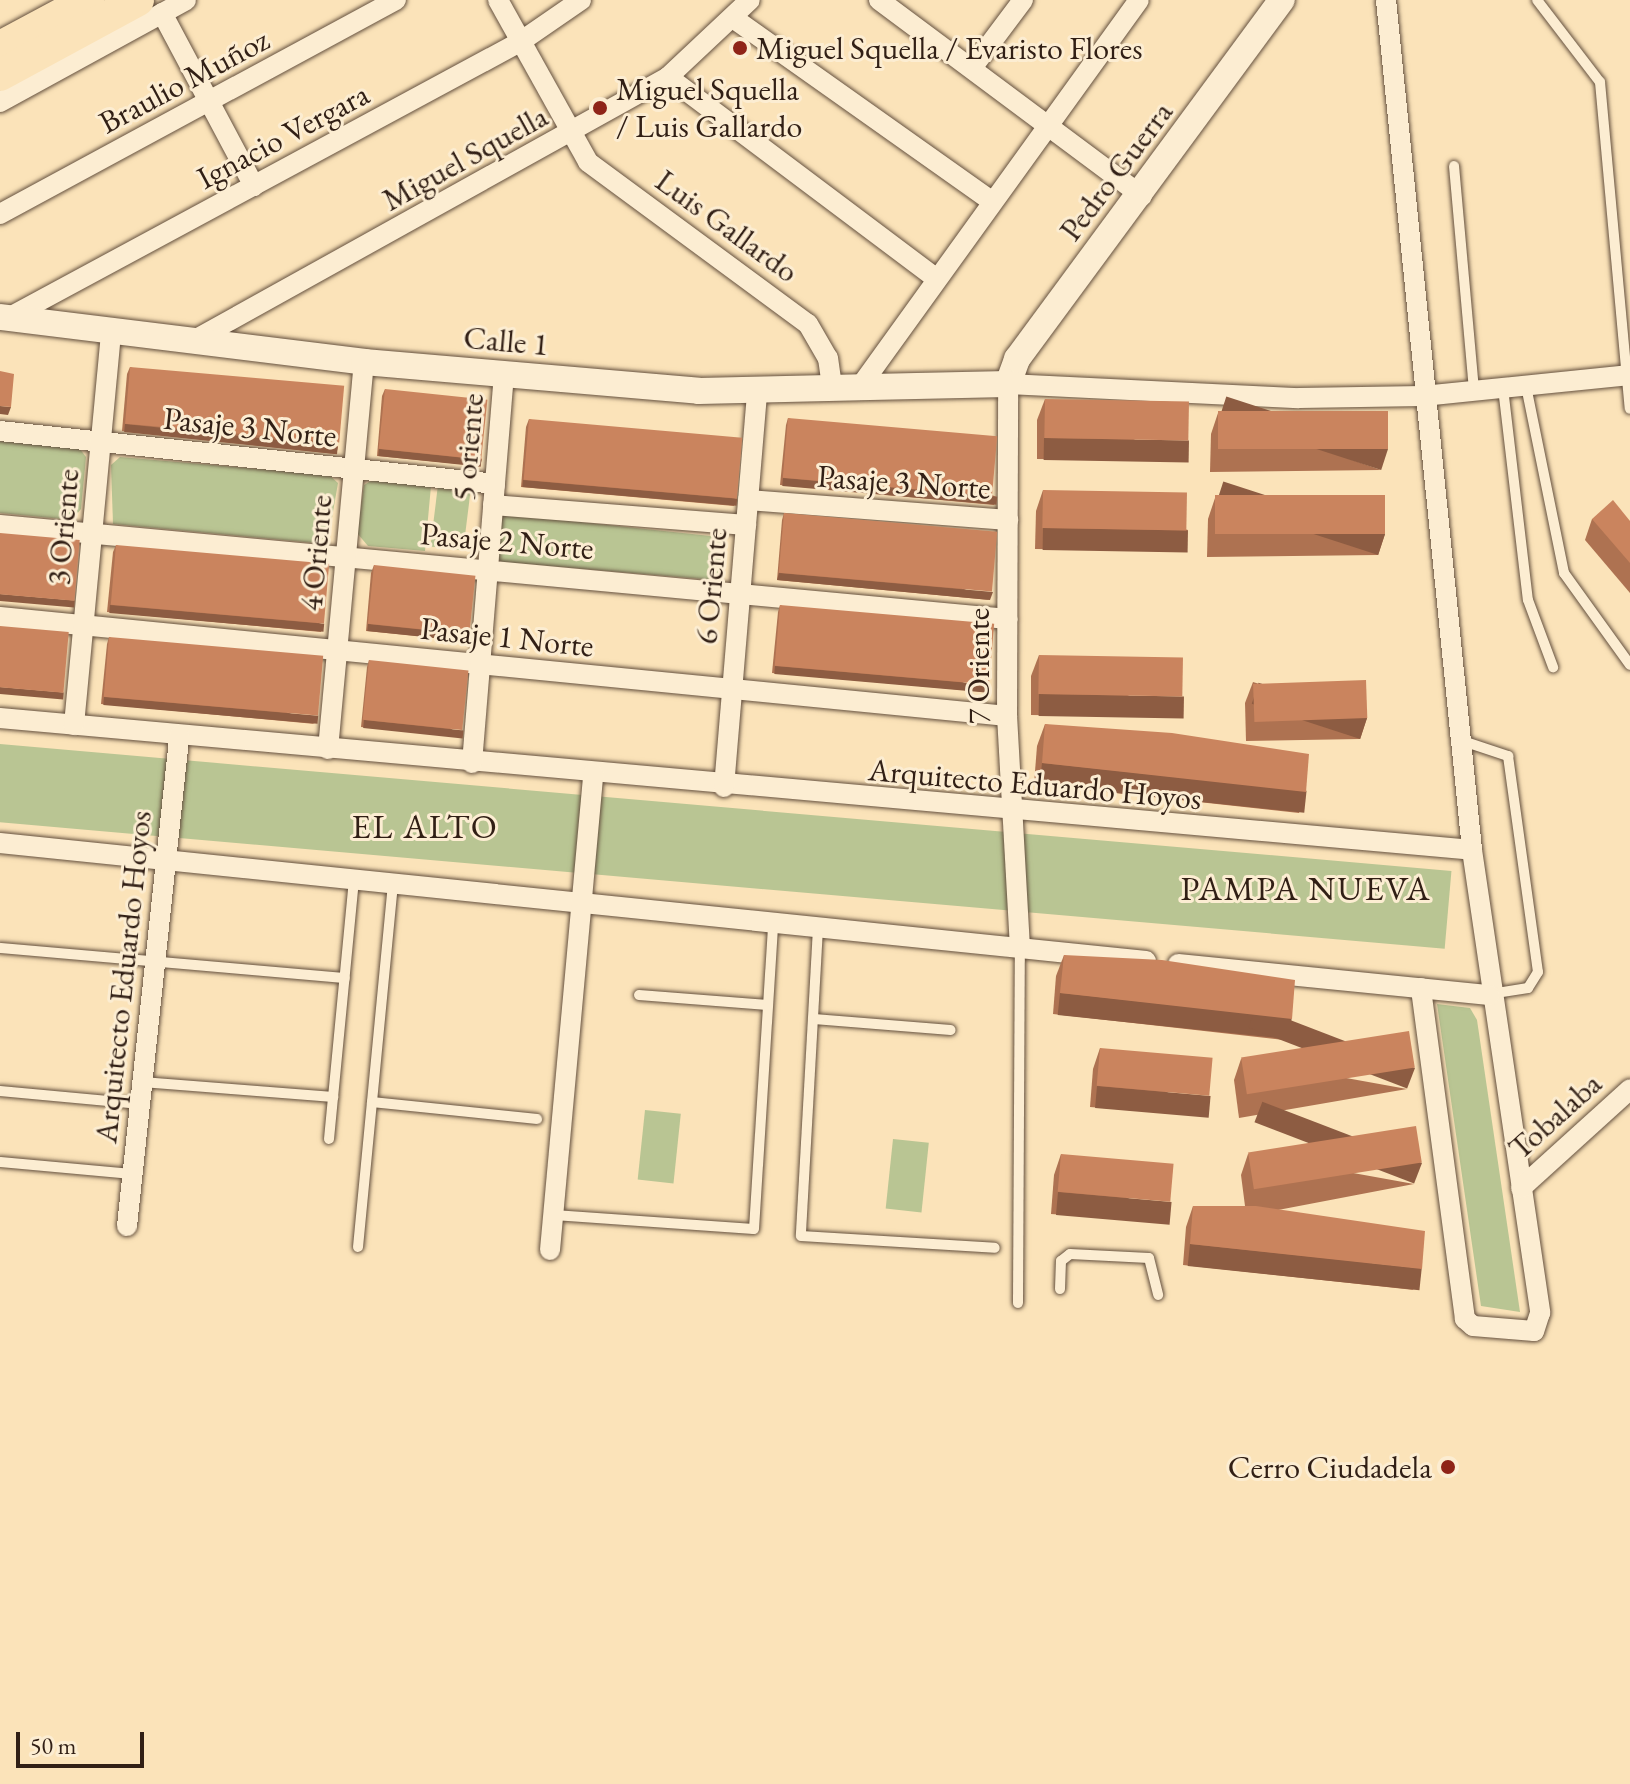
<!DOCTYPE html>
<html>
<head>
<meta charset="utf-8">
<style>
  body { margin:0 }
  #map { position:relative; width:1630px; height:1784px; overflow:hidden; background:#fbe3b9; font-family:"EB Garamond",serif }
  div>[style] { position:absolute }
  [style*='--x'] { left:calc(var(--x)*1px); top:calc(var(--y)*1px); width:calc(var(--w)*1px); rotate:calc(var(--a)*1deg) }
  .green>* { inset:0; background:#b9c593; transform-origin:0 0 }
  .roads { filter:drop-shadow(0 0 2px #64503e) drop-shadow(0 0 2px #64503e) }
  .service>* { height:10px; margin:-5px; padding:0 5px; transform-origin:5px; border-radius:5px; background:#fcedd2 }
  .minor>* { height:20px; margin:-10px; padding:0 10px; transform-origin:10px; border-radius:10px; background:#fcedd2 }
  .tertiary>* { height:26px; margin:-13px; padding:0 13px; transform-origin:13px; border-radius:13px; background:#fcedd2 }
  .primary>* { height:32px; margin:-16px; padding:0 16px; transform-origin:16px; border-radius:16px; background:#fbe3b9 }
  .wall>* { inset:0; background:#ae7251 }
  .shaded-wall>* { inset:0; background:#8d5c42; transform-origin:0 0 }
  .building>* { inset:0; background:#ca845e; transform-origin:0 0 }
  .dots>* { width:22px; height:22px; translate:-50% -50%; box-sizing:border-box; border:4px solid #fcedd2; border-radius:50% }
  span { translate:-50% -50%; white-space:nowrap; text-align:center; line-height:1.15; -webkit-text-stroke:6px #fcedd2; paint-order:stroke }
  .poi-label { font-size:32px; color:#311f15 }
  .left { translate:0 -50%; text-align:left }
  .right { translate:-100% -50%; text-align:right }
  .street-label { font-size:32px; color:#311f15 }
  .neighbourhood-label { font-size:34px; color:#311f15; letter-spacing:2px }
  .scale { position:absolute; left:16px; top:1732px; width:128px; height:36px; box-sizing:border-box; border:4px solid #311f15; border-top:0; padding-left:10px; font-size:24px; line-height:28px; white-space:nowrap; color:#311f15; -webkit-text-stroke:6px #fcedd2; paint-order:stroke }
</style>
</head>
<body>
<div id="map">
  <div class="green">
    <i style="clip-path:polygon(0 441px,80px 449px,86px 457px,81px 509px,72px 520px,0 513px)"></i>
    <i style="clip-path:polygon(120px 457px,329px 475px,338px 483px,329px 535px,315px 543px,113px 524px,111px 465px)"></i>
    <i style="clip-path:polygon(374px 479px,431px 486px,425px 551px,368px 546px,357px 533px,364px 485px)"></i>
    <i style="left:438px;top:485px;width:33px;height:62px;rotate:7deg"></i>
    <i style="clip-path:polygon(505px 514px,720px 537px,725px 570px,714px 580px,502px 562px,494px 556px,496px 521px)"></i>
    <i style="left:0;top:744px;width:1457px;height:78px;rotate:5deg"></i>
    <i style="clip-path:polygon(1437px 1004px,1470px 1008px,1477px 1020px,1520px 1312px,1481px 1306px)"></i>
    <i style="left:645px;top:1110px;width:36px;height:70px;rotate:6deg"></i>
    <i style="left:893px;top:1139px;width:36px;height:70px;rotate:6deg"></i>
  </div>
  <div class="roads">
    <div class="service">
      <i style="--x:1537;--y:0;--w:103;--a:52.5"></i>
      <i style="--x:1600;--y:82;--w:328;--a:84.8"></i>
      <i style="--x:1454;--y:166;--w:226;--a:84.9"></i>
      <i style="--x:1526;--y:386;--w:191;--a:78.5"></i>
      <i style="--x:1564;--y:573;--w:113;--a:54.3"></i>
      <i style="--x:1503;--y:388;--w:213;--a:83.3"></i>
      <i style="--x:1528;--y:600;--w:72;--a:69.5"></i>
      <i style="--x:1460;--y:740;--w:51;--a:18.4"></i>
      <i style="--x:1508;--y:756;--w:218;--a:82.1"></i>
      <i style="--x:1538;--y:972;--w:19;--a:122"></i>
      <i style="--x:1528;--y:988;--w:36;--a:171"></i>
      <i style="--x:818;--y:928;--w:308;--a:93.2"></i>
      <i style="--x:801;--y:1236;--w:194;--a:3.5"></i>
      <i style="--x:0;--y:948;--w:346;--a:5"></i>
      <i style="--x:639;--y:995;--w:129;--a:4.4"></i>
      <i style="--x:814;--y:1019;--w:137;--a:4.6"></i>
      <i style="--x:142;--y:1082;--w:192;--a:4.5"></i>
      <i style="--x:0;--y:1091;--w:141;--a:5.3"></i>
      <i style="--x:372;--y:1102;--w:166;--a:5.9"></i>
      <i style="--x:329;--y:1139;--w:260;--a:-84.5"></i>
      <i style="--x:0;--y:1162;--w:133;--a:5.2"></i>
      <i style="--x:554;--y:1215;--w:200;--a:4"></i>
      <i style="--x:754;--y:1229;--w:306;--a:-86.4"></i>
      <i style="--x:358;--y:1247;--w:365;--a:-84.5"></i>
      <i style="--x:1060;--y:1289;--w:28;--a:-88"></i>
      <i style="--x:1061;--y:1261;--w:11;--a:-38"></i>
      <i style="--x:1070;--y:1254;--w:79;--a:2.9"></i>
      <i style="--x:1149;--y:1258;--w:38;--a:76"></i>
      <i style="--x:1018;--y:1303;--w:355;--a:-89.7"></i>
    </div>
    <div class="minor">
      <i style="--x:498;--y:0;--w:185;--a:60.9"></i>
      <i style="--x:588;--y:162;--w:273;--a:36.4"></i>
      <i style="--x:808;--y:324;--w:39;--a:60"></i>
      <i style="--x:828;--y:358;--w:28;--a:82"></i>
      <i style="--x:879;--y:0;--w:328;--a:36.7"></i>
      <i style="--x:1386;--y:0;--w:854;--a:84.22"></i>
      <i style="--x:1472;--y:850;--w:468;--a:81.6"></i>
      <i style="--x:1540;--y:1313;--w:19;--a:108"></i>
      <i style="--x:1534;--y:1331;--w:61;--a:-175.3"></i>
      <i style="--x:1473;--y:1326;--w:11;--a:-139"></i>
      <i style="--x:1465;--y:1319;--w:334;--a:-97.6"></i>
      <i style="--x:162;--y:13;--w:196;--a:62"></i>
      <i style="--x:733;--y:18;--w:316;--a:35.3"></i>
      <i style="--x:972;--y:68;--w:85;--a:-53.1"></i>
      <i style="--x:668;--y:77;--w:335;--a:36.9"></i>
      <i style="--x:0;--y:102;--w:212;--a:-28.7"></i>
      <i style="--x:0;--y:214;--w:450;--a:-28.4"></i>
      <i style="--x:8;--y:318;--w:582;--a:-28.33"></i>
      <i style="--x:520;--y:42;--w:74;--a:-34.5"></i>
      <i style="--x:191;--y:342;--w:546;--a:-29.05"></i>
      <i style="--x:668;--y:77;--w:112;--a:-43.2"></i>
      <i style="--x:862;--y:384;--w:473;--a:-54.2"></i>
      <i style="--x:0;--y:431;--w:498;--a:6.1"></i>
      <i style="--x:748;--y:500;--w:261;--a:4.4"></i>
      <i style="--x:493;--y:505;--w:254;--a:4.5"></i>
      <i style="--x:0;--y:525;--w:1012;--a:5.33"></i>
      <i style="--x:0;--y:617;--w:1012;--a:5.61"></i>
      <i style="--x:0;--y:718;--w:1478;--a:5.12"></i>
      <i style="--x:74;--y:725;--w:393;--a:-84.6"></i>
      <i style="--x:328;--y:749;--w:389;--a:-84.7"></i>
      <i style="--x:472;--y:763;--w:389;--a:-85.3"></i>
      <i style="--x:724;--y:787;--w:397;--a:-85.2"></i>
      <i style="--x:0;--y:843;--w:1152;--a:5.88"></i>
      <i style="--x:1020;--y:948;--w:232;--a:-93.2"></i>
      <i style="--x:1007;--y:716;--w:332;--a:-89.8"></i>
      <i style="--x:1008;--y:384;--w:291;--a:2.8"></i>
      <i style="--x:1299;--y:398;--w:124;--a:-0.9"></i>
      <i style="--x:1423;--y:396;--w:208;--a:-5.8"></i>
      <i style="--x:1178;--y:964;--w:313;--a:5.7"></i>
      <i style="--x:1521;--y:1188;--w:147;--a:-42.2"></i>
      <i style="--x:127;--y:1226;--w:493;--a:-83.9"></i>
      <i style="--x:550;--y:1250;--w:478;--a:-84.8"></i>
    </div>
    <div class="tertiary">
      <i style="--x:0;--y:317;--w:367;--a:7"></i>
      <i style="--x:364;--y:362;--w:336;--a:4.9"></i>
      <i style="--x:699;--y:391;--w:309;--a:-1.3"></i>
      <i style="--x:1008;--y:384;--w:27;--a:-70"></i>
      <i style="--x:1017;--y:359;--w:446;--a:-53.6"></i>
    </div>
    <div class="primary">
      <i style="--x:0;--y:47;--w:100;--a:-28.1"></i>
      <i style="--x:0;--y:75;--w:157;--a:-28.5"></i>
    </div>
  </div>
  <div class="wall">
    <i style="clip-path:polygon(130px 367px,338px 447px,336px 454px,122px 431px,127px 374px)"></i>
    <i style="clip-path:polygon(385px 389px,482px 459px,480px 466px,377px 456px,382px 396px)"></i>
    <i style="clip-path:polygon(1045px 399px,1182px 461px,1037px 459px,1037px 420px)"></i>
    <i style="clip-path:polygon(1218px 413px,1381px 470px,1210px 472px,1211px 434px)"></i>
    <i style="clip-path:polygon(788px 418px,997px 497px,994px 505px,780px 485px,786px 425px)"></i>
    <i style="clip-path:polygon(529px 419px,737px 499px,734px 506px,521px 487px,526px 427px)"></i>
    <i style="clip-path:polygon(1043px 490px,1188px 530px,1180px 551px,1035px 549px,1036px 511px)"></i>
    <i style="clip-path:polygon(1215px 498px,1385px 534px,1378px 555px,1207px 557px,1208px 519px)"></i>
    <i style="clip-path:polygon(784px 513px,990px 600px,777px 580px,782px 520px)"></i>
    <i style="clip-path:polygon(1592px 519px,1630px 521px,1630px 593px,1585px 540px)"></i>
    <i style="clip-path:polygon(116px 545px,324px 625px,321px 632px,107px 612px,113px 552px)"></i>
    <i style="clip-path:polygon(374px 565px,469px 641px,366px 631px,371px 573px)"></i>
    <i style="clip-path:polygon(780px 605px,986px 692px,772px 673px,778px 612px)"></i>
    <i style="clip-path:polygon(109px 637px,315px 724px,101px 704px,107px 644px)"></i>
    <i style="clip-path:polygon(1039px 655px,1176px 717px,1031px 715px,1031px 676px)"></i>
    <i style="clip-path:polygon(369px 660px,461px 737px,361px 727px,367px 667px)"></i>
    <i style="clip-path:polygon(1253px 682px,1367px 718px,1360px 739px,1246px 741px,1245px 703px)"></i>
    <i style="clip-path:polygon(1045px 724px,1306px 792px,1299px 813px,1034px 784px,1037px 746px)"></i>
    <i style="clip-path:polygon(1064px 955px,1284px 1040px,1053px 1014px,1056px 976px)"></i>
    <i style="clip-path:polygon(1100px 1048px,1203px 1116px,1090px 1107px,1093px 1069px)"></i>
    <i style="clip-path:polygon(1241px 1059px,1407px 1089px,1239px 1118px,1234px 1080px)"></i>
    <i style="clip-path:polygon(1061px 1154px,1164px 1222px,1051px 1214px,1054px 1175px)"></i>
    <i style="clip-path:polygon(1248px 1154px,1414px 1184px,1278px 1210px,1414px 1290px,1183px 1265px,1186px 1227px,1193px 1206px,1245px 1206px,1241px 1175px)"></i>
  </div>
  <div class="shaded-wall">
    <i style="clip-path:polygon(0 406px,11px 407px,8px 415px,0 414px)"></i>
    <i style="left:125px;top:424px;width:214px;height:8px;rotate:6deg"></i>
    <i style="left:1044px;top:438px;width:145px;height:22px;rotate:1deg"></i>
    <i style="left:379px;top:449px;width:103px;height:7px;rotate:6deg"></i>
    <i style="left:1388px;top:449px;width:22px;height:170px;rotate:108deg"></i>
    <i style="left:783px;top:478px;width:215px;height:8px;rotate:5deg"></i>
    <i style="left:523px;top:480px;width:215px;height:7px;rotate:5deg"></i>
    <i style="left:1043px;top:528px;width:145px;height:22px;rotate:1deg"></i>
    <i style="left:1385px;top:534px;width:22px;height:170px;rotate:108deg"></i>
    <i style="clip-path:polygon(779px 573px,993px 592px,990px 600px,777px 580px)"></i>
    <i style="left:0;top:594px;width:75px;height:7px;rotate:5deg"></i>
    <i style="left:110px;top:605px;width:215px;height:8px;rotate:5deg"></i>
    <i style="left:368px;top:624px;width:103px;height:7px;rotate:6deg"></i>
    <i style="left:775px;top:666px;width:215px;height:8px;rotate:5deg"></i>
    <i style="left:0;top:687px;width:64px;height:7px;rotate:5deg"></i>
    <i style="left:1039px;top:694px;width:145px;height:22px;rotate:1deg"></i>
    <i style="left:104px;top:697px;width:215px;height:8px;rotate:5deg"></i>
    <i style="left:1367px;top:718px;width:22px;height:114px;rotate:108deg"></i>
    <i style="left:364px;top:720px;width:100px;height:8px;rotate:6deg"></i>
    <i style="left:1042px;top:763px;width:266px;height:22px;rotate:6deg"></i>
    <i style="left:1060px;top:993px;width:233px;height:22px;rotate:6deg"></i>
    <i style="left:1415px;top:1068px;width:22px;height:170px;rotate:111deg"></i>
    <i style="left:1097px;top:1086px;width:114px;height:22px;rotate:5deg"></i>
    <i style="left:1422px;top:1163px;width:22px;height:171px;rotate:111deg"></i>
    <i style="left:1058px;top:1192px;width:114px;height:23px;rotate:5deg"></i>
    <i style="left:1190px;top:1244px;width:233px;height:22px;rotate:6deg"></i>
  </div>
  <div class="building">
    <i style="left:130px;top:367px;width:215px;height:57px;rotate:5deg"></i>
    <i style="clip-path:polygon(0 371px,14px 374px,11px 407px,0 406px)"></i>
    <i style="left:385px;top:389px;width:103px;height:60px;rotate:6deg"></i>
    <i style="left:1045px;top:399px;width:144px;height:39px;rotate:1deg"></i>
    <i style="left:1388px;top:411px;width:38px;height:170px;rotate:90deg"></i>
    <i style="left:788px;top:418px;width:210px;height:60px;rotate:5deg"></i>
    <i style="left:529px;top:419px;width:214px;height:61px;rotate:5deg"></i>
    <i style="left:1043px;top:490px;width:144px;height:38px;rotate:1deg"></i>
    <i style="left:1385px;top:495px;width:39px;height:170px;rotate:90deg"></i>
    <i style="clip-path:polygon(1613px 500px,1630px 521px,1630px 563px,1592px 519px)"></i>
    <i style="left:784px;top:513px;width:214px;height:60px;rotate:5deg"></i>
    <i style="left:0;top:533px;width:80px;height:61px;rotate:5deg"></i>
    <i style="left:116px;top:545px;width:214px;height:60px;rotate:5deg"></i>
    <i style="left:374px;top:565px;width:102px;height:59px;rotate:6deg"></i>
    <i style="left:780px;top:605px;width:215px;height:61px;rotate:5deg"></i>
    <i style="left:0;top:626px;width:69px;height:61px;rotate:5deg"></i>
    <i style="left:109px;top:637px;width:215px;height:60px;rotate:5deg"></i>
    <i style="left:1039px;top:655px;width:144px;height:39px;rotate:1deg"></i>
    <i style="left:369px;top:660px;width:100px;height:60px;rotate:6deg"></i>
    <i style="left:1366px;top:680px;width:38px;height:113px;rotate:88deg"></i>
    <i style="clip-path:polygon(1045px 724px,1172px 733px,1309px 754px,1306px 792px,1042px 763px)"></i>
    <i style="clip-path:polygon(1064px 955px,1162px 960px,1295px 980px,1292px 1019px,1060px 993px)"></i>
    <i style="left:1409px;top:1031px;width:37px;height:170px;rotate:81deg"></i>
    <i style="left:1100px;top:1048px;width:113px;height:38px;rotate:5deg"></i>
    <i style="left:1416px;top:1126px;width:37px;height:170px;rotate:81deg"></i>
    <i style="left:1061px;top:1154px;width:113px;height:38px;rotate:5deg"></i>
    <i style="clip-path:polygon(1193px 1206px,1256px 1206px,1425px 1231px,1422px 1269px,1190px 1244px)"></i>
  </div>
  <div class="dots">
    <i style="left:740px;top:48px;background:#8f2418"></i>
    <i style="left:600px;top:108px;background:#8f2418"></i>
    <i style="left:1448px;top:1467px;background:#8f2418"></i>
  </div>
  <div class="poi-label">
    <span class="left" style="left:756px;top:48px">Miguel Squella / Evaristo Flores</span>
    <span class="left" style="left:616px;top:108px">Miguel Squella<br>/ Luis Gallardo</span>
    <span class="right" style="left:1432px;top:1467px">Cerro Ciudadela</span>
  </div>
  <div class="street-label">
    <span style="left:184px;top:81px;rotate:-28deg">Braulio Muñoz</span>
    <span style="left:283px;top:136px;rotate:-28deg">Ignacio Vergara</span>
    <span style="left:465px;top:158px;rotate:-29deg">Miguel Squella</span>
    <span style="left:1116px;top:171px;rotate:-53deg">Pedro Guerra</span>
    <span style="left:727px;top:226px;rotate:36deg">Luis Gallardo</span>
    <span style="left:506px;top:341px;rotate:5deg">Calle 1</span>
    <span style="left:250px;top:427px;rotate:6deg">Pasaje 3 Norte</span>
    <span style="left:468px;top:447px;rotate:-85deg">5 oriente</span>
    <span style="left:904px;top:482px;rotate:4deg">Pasaje 3 Norte</span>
    <span style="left:63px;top:527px;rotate:-85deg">3 Oriente</span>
    <span style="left:507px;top:541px;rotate:5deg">Pasaje 2 Norte</span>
    <span style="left:316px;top:553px;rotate:-85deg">4 Oriente</span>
    <span style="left:711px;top:586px;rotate:-85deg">6 Oriente</span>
    <span style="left:507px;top:637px;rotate:6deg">Pasaje 1 Norte</span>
    <span style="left:978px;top:666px;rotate:-90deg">7 Oriente</span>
    <span style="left:1035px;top:784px;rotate:5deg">Arquitecto Eduardo Hoyos</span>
    <span style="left:123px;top:977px;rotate:-84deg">Arquitecto Eduardo Hoyos</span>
    <span style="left:1555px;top:1116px;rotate:-42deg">Tobalaba</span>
  </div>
  <div class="neighbourhood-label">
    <span style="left:425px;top:827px">EL ALTO</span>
    <span style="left:1306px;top:889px">PAMPA NUEVA</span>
  </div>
  <div class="scale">50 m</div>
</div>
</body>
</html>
